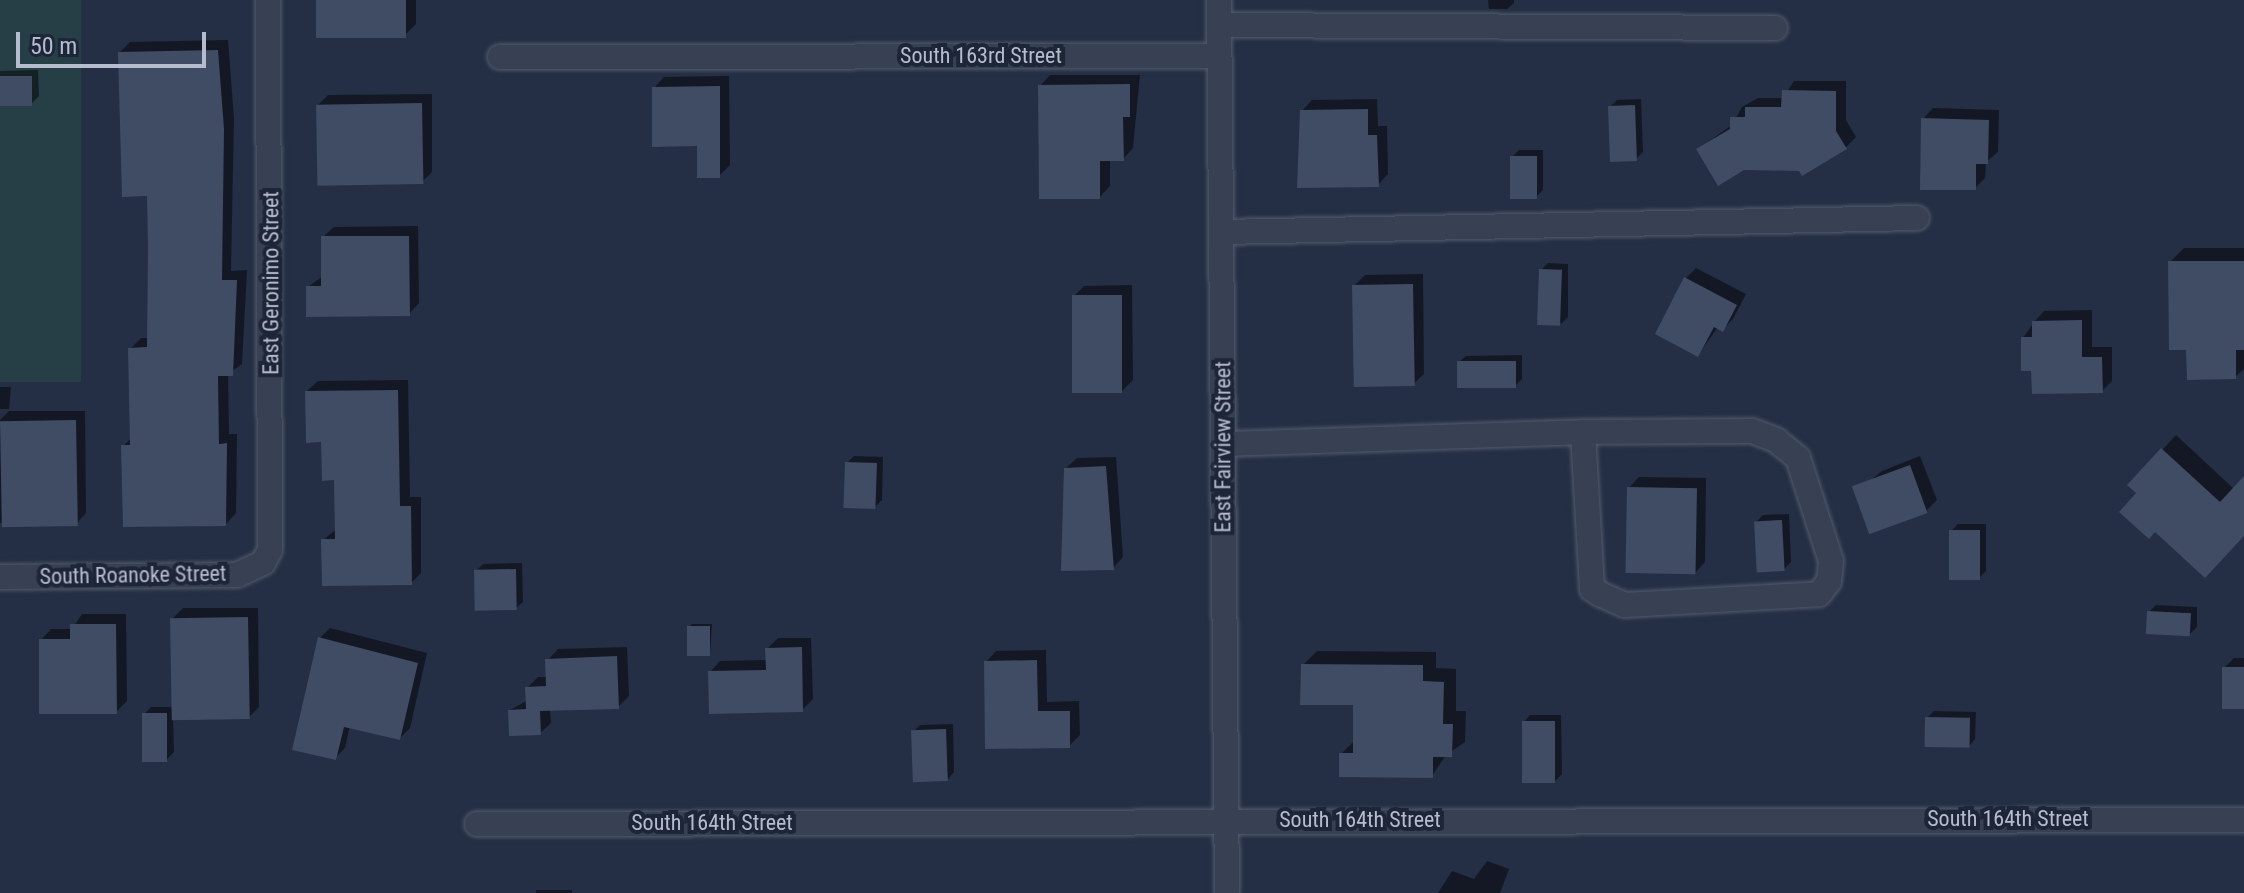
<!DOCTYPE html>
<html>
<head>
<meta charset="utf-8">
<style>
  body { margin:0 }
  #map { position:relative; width:2244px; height:893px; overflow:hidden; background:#242e44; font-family:"Roboto Condensed",sans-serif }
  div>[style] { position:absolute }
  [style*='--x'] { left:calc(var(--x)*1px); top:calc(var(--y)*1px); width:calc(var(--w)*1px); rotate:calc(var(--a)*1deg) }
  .green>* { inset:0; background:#263e45; transform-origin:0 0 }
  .shadow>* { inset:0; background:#0007; transform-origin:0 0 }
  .building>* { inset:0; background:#404b64; transform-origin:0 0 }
  .roads { filter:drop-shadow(0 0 2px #535c6d) drop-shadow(0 0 2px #535c6d) }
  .minor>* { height:24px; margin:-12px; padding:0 12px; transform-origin:12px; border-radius:12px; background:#384153 }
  span { translate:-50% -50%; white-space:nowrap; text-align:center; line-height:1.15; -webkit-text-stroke:8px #1d2638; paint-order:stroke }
  .street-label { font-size:22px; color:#b5bccd }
  .scale { position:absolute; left:16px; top:32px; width:190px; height:36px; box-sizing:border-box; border:4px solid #b5bccd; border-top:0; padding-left:10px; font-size:24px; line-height:28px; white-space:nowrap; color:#b5bccd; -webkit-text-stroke:6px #1d2638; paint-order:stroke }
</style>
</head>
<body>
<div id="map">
  <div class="green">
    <i style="left:0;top:0;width:81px;height:382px"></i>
  </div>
  <div class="shadow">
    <i style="clip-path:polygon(318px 0,416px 0,416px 24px,405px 35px)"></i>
    <i style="clip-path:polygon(1488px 0,1514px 0,1514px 3px,1507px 9px,1489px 9px)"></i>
    <i style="clip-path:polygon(228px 40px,234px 118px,231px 271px,247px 270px,242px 364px,228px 374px,229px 434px,237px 434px,236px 513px,226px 524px,123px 446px,132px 438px,130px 349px,141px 338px,149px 338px,149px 194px,120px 52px,130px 42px)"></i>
    <i style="clip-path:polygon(38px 70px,39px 96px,32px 103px,0 104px,0 71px)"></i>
    <i style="clip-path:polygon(1050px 75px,1140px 75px,1133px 148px,1123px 159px,1110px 159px,1110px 186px,1100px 197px,1040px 86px)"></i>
    <i style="clip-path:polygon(729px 76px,730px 165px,719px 176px,654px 88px,664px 77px)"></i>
    <i style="clip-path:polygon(1794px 81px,1846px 81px,1846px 120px,1856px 137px,1845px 148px,1800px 169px,1698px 149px,1732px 125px,1742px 107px,1758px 98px,1783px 98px)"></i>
    <i style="clip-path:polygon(432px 94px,432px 172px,422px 182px,318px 105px,328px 95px)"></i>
    <i style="clip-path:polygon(1377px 99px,1378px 126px,1387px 126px,1388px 174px,1378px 185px,1299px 186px,1302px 111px,1312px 100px)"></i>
    <i style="clip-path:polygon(1641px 99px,1643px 152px,1636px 159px,1610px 107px,1617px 100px)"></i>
    <i style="clip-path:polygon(1933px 108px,1999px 110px,1998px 152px,1986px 162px,1985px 178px,1975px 188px,1923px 119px)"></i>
    <i style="clip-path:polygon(1519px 150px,1543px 150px,1543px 190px,1536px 197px,1512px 157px)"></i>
    <i style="clip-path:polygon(418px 226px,419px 303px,409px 314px,308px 287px,323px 276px,323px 237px,334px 227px)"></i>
    <i style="clip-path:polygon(2184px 248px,2244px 248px,2244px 369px,2235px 377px,2188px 348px,2170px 262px)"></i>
    <i style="clip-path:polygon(1548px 263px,1568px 264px,1568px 317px,1561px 324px,1541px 270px)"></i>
    <i style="clip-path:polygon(1696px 268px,1746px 294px,1733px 319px,1723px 329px,1718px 327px,1698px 355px,1686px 278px)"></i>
    <i style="clip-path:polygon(1423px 274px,1424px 374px,1413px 384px,1354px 286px,1365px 275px)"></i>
    <i style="clip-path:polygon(1132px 285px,1133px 380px,1122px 391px,1074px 296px,1084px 286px)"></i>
    <i style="clip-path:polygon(2092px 310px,2092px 347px,2112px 347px,2112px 381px,2102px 391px,2033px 369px,2023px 338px,2034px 322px,2044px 311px)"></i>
    <i style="clip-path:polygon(1522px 355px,1522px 379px,1515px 386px,1459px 362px,1466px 356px)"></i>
    <i style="clip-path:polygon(408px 380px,410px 497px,421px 497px,421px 573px,411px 583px,323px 540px,337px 529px,336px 478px,307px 391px,318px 381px)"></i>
    <i style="clip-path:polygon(0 387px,11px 387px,9px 409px,0 409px)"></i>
    <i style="clip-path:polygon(9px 411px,85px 411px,86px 513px,76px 524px,0 523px,0 420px)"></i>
    <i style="clip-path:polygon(2176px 435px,2234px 489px,2244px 479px,2244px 534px,2130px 485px)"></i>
    <i style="clip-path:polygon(854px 456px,883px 457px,882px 500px,875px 507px,847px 463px)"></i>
    <i style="clip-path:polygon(1920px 456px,1937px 500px,1926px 511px,1856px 492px,1882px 471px)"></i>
    <i style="clip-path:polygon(1116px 457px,1123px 557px,1113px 568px,1063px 569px,1066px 468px,1077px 458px)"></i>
    <i style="clip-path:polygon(1639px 477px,1706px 478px,1705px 562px,1695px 573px,1629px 488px)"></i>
    <i style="clip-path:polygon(1789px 514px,1791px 562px,1784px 569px,1756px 522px,1763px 515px)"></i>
    <i style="clip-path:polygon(1958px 524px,1986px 524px,1986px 571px,1979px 578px,1951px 531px)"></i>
    <i style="clip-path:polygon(522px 563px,523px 602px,516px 608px,476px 571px,483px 564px)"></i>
    <i style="clip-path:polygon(2156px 605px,2197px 607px,2197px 627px,2190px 634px,2149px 612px)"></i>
    <i style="clip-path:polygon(183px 608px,258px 608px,259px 707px,249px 717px,173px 718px,174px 752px,167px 759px,144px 714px,151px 707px,173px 707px,172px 619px)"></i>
    <i style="clip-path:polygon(82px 614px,126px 614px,127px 701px,116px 712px,41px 640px,51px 629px,72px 629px)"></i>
    <i style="clip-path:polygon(692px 624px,712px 624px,710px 654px,689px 627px)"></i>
    <i style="clip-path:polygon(330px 628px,427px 653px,410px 728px,400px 738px,350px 726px,345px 748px,335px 758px,320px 638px)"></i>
    <i style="clip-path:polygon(778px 638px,811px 638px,813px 699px,802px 710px,710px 672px,720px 661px,768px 660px,767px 649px)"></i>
    <i style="clip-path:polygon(627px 647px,629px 696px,618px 707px,550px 709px,551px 723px,540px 733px,510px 710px,528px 700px,527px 688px,538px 677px,548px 677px,548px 660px,558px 649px)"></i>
    <i style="clip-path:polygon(1046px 650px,1047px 702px,1079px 701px,1080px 735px,1069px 746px,986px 662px,996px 651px)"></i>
    <i style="clip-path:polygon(1317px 651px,1436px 652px,1436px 668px,1456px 669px,1456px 711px,1466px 711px,1465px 742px,1446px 755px,1432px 776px,1341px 754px,1355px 740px,1355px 703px,1303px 665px)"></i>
    <i style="clip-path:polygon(2234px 658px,2244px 658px,2244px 706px,2224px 668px)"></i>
    <i style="clip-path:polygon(1934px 711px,1976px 712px,1975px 739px,1969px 746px,1927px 718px)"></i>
    <i style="clip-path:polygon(1530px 715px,1561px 715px,1562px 774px,1555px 781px,1524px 722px)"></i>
    <i style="clip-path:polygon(953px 724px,954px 772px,948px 779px,913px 732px,920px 725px)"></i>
    <i style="clip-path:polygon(1487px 861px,1509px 869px,1500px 893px,1429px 893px,1438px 893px,1452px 871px,1474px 879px)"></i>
    <i style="left:536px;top:890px;width:36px;height:4px"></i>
  </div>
  <div class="building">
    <i style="left:316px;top:0;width:90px;height:38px"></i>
    <i style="clip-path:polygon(218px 50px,224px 129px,222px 280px,237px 280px,233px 376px,218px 376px,219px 444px,227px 443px,226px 526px,123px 527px,121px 445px,130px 445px,128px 348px,147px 347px,148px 249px,147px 196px,122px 197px,118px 52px)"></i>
    <i style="left:0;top:76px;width:32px;height:30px"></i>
    <i style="clip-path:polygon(1130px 84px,1130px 117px,1123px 117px,1124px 161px,1100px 161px,1100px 199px,1039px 199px,1038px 85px)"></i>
    <i style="clip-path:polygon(720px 86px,720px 178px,697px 178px,697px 146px,652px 147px,652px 87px)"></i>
    <i style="clip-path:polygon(1782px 90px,1836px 91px,1836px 131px,1847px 149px,1802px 176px,1799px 171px,1744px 170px,1718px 186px,1696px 149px,1730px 129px,1730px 117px,1745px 117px,1745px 107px,1781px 107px)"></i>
    <i style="left:422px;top:103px;width:81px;height:106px;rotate:89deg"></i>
    <i style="left:1635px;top:105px;width:56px;height:27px;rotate:88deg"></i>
    <i style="clip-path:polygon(1368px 109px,1368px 135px,1377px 135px,1379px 187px,1297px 188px,1300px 110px)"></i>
    <i style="clip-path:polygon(1921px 118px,1989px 120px,1988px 164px,1976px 164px,1976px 190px,1920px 190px)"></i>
    <i style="left:1510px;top:156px;width:27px;height:43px"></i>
    <i style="clip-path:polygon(321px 236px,409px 236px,410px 316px,306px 317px,306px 286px,321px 286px)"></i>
    <i style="clip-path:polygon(2168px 261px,2244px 261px,2244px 350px,2236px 350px,2236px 379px,2187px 380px,2186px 350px,2169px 350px)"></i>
    <i style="left:1539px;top:269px;width:23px;height:56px;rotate:2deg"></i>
    <i style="clip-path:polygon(1684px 277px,1737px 305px,1723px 332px,1714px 327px,1698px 357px,1655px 334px)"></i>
    <i style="left:1413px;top:284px;width:102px;height:61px;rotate:89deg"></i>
    <i style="left:1072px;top:295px;width:50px;height:98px"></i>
    <i style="clip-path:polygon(2082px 320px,2082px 357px,2102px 357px,2103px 393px,2032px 394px,2031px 371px,2021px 371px,2021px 337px,2032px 337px,2032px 321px)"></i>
    <i style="left:1516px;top:361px;width:27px;height:59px;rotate:90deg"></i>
    <i style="clip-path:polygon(398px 390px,400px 506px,411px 506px,412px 585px,322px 586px,321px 539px,335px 539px,334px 480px,322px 481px,321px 442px,306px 443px,305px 391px)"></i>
    <i style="left:76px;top:420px;width:106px;height:76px;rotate:89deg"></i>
    <i style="clip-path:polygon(2161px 448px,2220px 502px,2244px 476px,2244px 536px,2205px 578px,2155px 532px,2149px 539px,2119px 512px,2136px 493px,2127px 485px)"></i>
    <i style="left:845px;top:462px;width:32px;height:46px;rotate:2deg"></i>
    <i style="left:1910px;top:465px;width:51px;height:62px;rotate:70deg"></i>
    <i style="clip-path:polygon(1106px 466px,1114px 570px,1061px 571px,1064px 468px)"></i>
    <i style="left:1627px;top:487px;width:70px;height:86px;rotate:1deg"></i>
    <i style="left:1782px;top:520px;width:51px;height:28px;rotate:87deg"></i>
    <i style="left:1949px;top:530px;width:31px;height:50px"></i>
    <i style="left:516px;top:569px;width:41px;height:42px;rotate:89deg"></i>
    <i style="left:2147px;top:611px;width:44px;height:23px;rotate:3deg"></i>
    <i style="left:248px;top:617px;width:102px;height:78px;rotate:89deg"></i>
    <i style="clip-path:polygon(70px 624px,116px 624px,117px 714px,39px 714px,39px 639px,70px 639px)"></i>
    <i style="left:687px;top:626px;width:23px;height:30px"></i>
    <i style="clip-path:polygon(318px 637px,418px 663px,400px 740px,344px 727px,336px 760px,292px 750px)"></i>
    <i style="clip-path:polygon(802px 647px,803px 712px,709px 714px,708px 671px,766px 670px,765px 648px)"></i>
    <i style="clip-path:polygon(617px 656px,619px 709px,540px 711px,541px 735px,509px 736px,508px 710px,526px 709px,525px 687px,546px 686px,545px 659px)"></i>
    <i style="clip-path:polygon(1037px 660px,1038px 711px,1070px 711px,1070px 748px,985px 749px,984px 661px)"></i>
    <i style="clip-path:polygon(1301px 664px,1423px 665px,1423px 681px,1444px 682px,1443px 724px,1453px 724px,1452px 757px,1433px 757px,1433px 778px,1339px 777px,1339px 753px,1353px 753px,1353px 705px,1300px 705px)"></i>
    <i style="left:2222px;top:667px;width:22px;height:42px"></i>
    <i style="left:142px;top:713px;width:25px;height:49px"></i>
    <i style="left:1925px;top:717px;width:45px;height:30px;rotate:1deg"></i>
    <i style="left:1522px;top:721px;width:33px;height:62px"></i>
    <i style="left:946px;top:729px;width:52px;height:35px;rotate:88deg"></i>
  </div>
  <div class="roads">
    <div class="minor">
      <i style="--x:1219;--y:0;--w:893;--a:89.49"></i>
      <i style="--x:1219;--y:25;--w:556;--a:0.31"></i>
      <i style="--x:500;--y:57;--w:719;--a:-0.08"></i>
      <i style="--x:1221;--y:232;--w:696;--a:-1.15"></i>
      <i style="--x:1223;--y:444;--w:360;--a:-1.9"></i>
      <i style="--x:1583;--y:432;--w:157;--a:86.7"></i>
      <i style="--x:1592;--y:589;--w:9;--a:32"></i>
      <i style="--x:1600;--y:594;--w:27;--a:24"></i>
      <i style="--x:1625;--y:605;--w:194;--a:-3.2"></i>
      <i style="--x:1819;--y:594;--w:16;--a:-52"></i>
      <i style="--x:1829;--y:581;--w:20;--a:-84"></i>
      <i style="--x:1831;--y:561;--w:108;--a:-107.8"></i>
      <i style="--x:1798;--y:458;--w:28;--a:-141"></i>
      <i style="--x:1776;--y:440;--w:26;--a:-159"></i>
      <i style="--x:1752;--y:431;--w:169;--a:179.7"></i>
      <i style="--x:0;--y:577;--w:237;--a:-0.5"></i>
      <i style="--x:237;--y:575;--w:29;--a:-25"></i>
      <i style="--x:263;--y:563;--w:15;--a:-62"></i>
      <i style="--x:270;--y:550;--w:550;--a:-90.21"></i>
      <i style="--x:477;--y:824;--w:1767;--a:-0.13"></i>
    </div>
  </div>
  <div class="street-label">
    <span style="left:981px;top:56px">South 163rd Street</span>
    <span style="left:271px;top:283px;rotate:-90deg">East Geronimo Street</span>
    <span style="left:1223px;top:447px;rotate:-90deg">East Fairview Street</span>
    <span style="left:133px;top:575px;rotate:-1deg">South Roanoke Street</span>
    <span style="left:2008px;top:819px">South 164th Street</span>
    <span style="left:1360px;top:820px">South 164th Street</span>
    <span style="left:712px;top:823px">South 164th Street</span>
  </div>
  <div class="scale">50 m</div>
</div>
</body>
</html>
